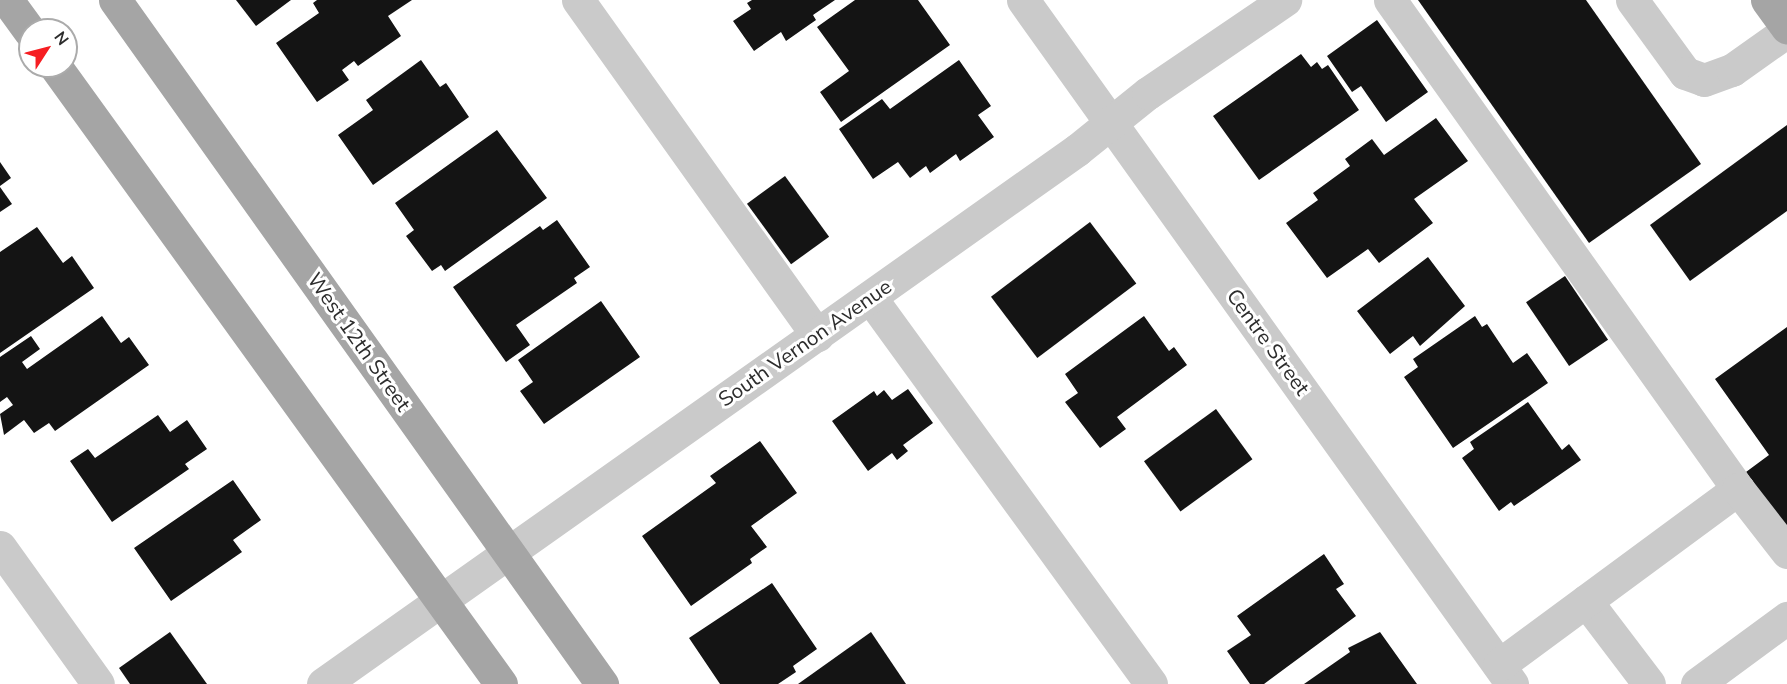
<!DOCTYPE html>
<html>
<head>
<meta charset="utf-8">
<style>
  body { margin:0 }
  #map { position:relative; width:1787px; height:684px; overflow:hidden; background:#fff; font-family:"Nunito Sans",sans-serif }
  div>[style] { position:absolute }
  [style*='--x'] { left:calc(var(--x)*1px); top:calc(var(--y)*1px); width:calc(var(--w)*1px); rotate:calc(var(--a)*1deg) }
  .building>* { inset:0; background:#141414; transform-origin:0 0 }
  .minor>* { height:33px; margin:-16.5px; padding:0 16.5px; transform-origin:16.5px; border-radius:16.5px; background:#cacaca }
  .major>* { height:33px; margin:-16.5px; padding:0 16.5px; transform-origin:16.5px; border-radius:16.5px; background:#a5a5a5 }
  span { translate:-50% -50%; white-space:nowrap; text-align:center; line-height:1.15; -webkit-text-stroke:6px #fff; paint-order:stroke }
  .street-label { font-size:21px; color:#2d2d2d }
  .north { position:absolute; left:18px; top:18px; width:60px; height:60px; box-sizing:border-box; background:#fff; border:2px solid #ababab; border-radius:50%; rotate:54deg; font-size:16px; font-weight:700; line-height:24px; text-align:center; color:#2d2d2d }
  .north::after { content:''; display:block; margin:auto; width:21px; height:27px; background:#f61e22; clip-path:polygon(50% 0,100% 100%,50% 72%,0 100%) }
</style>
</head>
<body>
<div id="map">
  <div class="building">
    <i style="clip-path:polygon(236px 0,291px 0,256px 26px)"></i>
    <i style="clip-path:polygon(317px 0,412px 0,388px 16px,401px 36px,358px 66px,354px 61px,342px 70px,349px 80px,317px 102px,276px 43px,319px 13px,313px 3px)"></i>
    <i style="clip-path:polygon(752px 0,835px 0,813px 15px,816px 20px,786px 41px,781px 32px,754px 51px,733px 21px,751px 9px,747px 3px)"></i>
    <i style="clip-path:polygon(855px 0,918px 0,950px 45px,841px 122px,820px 92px,849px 71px,817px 27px)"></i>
    <i style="clip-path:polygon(1418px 0,1586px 0,1701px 164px,1589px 243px)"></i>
    <i style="clip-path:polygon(1377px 20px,1428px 92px,1386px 122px,1361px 86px,1352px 92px,1327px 56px)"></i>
    <i style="clip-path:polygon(1301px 54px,1311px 67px,1317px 62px,1322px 69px,1328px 65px,1359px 110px,1259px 180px,1213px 116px)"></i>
    <i style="clip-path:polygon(421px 60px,440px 87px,446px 83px,469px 117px,373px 185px,338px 135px,373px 110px,366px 100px)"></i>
    <i style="clip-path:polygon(959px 60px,991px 106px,978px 115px,994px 137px,960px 161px,956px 154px,930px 173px,926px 166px,910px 178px,898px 162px,873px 179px,839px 129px,882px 99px,890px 109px)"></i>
    <i style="clip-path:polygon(1436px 118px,1468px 161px,1414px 199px,1433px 223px,1379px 263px,1368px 249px,1327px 278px,1286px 223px,1318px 200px,1313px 193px,1350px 166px,1345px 159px,1372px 139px,1384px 155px)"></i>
    <i style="clip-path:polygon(1787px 125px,1787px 211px,1690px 281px,1650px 225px)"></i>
    <i style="clip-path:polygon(497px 130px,547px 198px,445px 271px,441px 265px,432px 271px,406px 236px,414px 230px,395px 203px)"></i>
    <i style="clip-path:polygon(0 162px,11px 178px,0 186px)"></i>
    <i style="left:785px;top:176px;width:75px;height:47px;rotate:54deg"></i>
    <i style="clip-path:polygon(0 187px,12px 204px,0 212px)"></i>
    <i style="clip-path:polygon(557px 220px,590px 267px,574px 278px,577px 283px,516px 325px,530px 345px,506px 362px,453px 287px,540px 226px,543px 230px)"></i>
    <i style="left:1090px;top:222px;width:77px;height:124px;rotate:53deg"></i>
    <i style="clip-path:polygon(37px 227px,63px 263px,72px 256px,94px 288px,0 353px,0 252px)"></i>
    <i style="clip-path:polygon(1428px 257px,1465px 306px,1420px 346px,1413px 336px,1390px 354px,1357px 311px)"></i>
    <i style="left:1565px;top:276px;width:77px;height:47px;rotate:56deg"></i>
    <i style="clip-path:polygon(601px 301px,640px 357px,544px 424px,520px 391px,533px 382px,518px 360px)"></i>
    <i style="clip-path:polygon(102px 316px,121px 343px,129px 337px,149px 365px,55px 431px,49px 423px,34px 433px,24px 420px,4px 435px,0 414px,13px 405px,7px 397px,0 402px,0 357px,31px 336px,40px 349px,22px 362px,27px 369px)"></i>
    <i style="clip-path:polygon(1144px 316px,1169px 351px,1174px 347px,1187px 365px,1117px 417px,1126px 429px,1100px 448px,1065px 402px,1078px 393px,1065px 374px)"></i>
    <i style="clip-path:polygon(1475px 316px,1482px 327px,1487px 324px,1513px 363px,1527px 353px,1548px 383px,1453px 448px,1404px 377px,1418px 367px,1413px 359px)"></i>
    <i style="clip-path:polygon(1787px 327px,1787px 527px,1785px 528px,1746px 472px,1769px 455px,1715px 379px)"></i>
    <i style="clip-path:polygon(908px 389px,933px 423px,903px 445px,908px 451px,897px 460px,892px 453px,868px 471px,832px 421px,874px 391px,877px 396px,884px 390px,892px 400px)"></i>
    <i style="clip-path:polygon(1528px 402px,1562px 450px,1569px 444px,1581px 460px,1514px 506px,1511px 502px,1499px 511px,1462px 458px,1474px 449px,1470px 442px)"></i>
    <i style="left:1216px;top:409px;width:62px;height:89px;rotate:54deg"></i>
    <i style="clip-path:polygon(158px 415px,170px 432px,187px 420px,207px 449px,185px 464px,189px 469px,112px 522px,70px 461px,88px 449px,95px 458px)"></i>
    <i style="clip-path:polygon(760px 441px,797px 493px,751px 526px,767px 547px,750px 559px,752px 563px,691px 606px,642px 536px,716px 483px,710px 476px)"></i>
    <i style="clip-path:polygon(233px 480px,261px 520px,233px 540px,242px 552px,171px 601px,134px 548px)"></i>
    <i style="clip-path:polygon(1324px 554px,1344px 584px,1336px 589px,1356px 616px,1264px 684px,1250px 684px,1227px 651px,1251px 635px,1237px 616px)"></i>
    <i style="clip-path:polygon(772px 583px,817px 649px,793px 666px,796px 672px,778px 684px,720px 684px,689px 638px)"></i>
    <i style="clip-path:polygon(170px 632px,207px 684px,130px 684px,119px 668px)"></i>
    <i style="clip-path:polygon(871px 632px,906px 684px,798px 684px)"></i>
    <i style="clip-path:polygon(1380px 632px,1417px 684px,1304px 684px,1350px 652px,1348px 648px)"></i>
  </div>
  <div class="minor">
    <i style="--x:578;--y:0;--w:412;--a:54.5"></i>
    <i style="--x:1023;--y:0;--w:841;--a:54.44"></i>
    <i style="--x:1390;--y:0;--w:600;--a:54.56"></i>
    <i style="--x:1632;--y:0;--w:90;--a:54"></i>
    <i style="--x:1685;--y:73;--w:20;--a:20"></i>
    <i style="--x:1704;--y:80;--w:30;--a:-20"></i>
    <i style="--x:1732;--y:70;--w:67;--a:-35.3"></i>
    <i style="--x:870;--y:297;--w:478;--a:54"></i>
    <i style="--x:0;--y:547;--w:168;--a:54.4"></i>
    <i style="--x:1586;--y:601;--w:104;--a:52.8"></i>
    <i style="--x:1499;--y:665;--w:297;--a:-36.4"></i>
    <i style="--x:1738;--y:489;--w:80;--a:52.1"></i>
    <i style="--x:323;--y:684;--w:924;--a:-35.31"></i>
    <i style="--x:1077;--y:150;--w:91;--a:-38.8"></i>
    <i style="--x:1148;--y:93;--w:166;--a:-34.2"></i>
    <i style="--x:1697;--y:684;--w:112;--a:-36.3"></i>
  </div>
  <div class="major">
    <i style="--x:7;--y:0;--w:39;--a:54"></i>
    <i style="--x:115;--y:0;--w:840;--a:54.55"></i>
    <i style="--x:1767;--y:0;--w:34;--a:54"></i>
    <i style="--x:55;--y:66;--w:762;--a:54.18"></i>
  </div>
  <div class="street-label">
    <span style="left:359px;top:342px;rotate:55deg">West 12th Street</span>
    <span style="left:1268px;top:342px;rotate:54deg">Centre Street</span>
    <span style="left:805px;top:343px;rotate:-35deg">South Vernon Avenue</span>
  </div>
  <div class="north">N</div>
</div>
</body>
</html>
